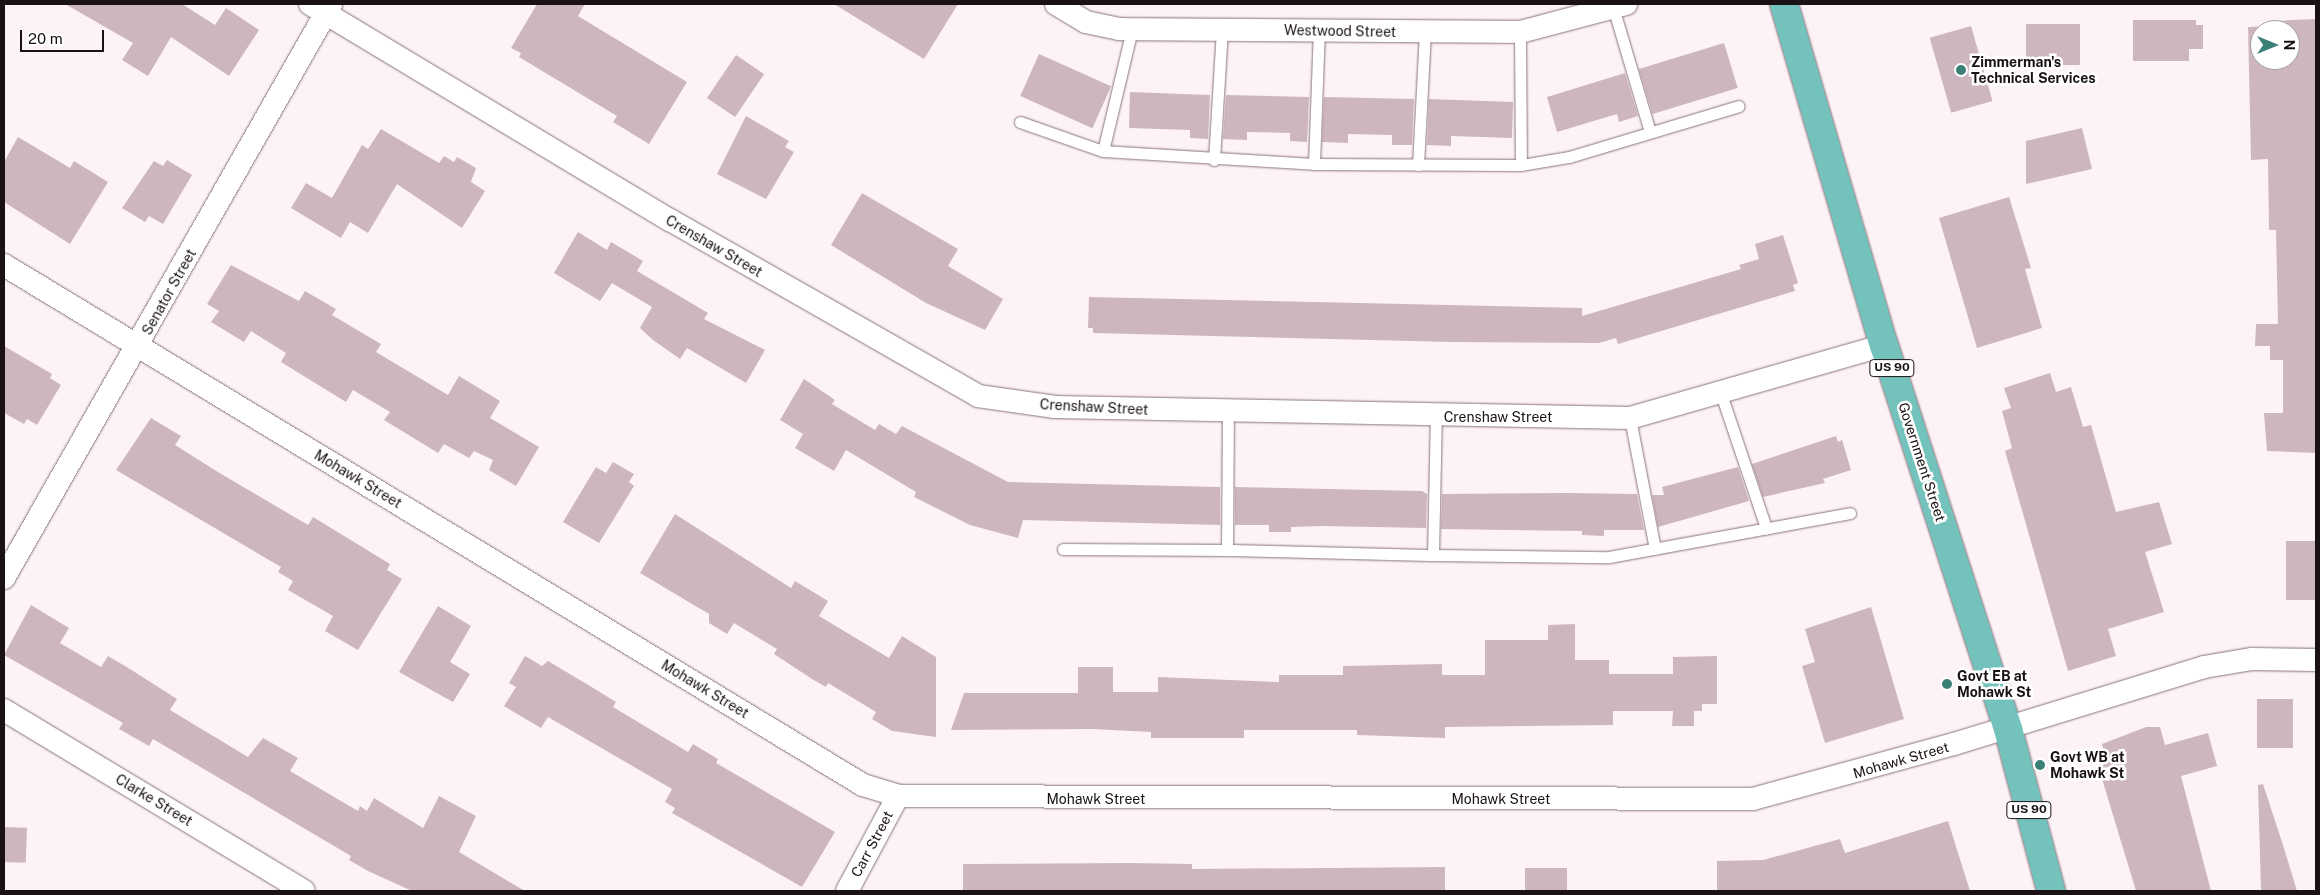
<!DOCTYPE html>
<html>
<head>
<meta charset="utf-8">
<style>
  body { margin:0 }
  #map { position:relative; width:2320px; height:895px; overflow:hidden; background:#fdf3f7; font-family:"Public Sans",sans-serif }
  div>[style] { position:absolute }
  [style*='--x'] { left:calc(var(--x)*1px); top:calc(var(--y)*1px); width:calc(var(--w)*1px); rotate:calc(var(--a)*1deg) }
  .building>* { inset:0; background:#ceb6c0; transform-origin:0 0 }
  .roads { filter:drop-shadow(0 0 1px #89737c) drop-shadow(0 0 1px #89737c) }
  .service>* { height:11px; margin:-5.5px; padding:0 5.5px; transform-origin:5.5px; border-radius:5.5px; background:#fff }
  .minor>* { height:22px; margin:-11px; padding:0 11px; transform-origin:11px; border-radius:11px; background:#fff }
  .primary>* { height:28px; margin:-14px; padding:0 14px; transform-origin:14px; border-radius:14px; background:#73c3bc }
  .dots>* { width:14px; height:14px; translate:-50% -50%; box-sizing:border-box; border:2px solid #fff; border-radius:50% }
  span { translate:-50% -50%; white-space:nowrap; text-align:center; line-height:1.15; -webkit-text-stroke:5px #fff; paint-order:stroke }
  .shield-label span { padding:1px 4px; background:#fff; border:1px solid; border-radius:4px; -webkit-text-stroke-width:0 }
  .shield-label { font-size:12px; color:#1a1115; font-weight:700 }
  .street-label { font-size:14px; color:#1a1115 }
  .poi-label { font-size:14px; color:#1a1115; font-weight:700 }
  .left { translate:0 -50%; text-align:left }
  .frame { position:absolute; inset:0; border:5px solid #1a1115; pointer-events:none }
  .north { position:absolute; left:2250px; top:20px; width:50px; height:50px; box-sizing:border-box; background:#fff; border:1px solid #a3a0a1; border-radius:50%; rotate:90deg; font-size:14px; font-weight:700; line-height:20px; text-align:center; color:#1a1115 }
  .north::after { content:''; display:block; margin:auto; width:18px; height:22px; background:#3a8078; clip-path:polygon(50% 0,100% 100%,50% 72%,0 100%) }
  .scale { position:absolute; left:20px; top:30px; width:84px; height:22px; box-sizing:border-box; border:2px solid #1a1115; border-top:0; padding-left:6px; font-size:15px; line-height:18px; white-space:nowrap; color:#1a1115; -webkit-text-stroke:4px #fff; paint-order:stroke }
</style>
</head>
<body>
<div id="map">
  <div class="building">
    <i style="clip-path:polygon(65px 4px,182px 4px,215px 25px,226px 8px,259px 30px,229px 76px,171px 37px,148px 76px,122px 60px,133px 43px)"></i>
    <i style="clip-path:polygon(537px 4px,585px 4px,578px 16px,687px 82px,649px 144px,613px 122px,617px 116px,519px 57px,521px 53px,511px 48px)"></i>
    <i style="clip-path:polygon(834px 4px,958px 4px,924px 59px)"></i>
    <i style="clip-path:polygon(evenodd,2316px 19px,2316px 453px,2267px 451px,2264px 413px,2283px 413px,2283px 360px,2270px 360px,2270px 346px,2255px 346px,2256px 324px,2278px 324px,2276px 230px,2269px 230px,2268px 159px,2251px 160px,2248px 27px,2272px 26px,2271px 21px,2316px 19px,2260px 30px,2290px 30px,2290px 60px,2260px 60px,2260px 30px)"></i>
    <i style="clip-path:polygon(2133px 20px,2196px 20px,2196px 25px,2203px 25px,2203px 49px,2189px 49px,2189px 61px,2133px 61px)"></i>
    <i style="left:2026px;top:24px;width:54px;height:41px"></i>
    <i style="left:1971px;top:26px;width:78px;height:43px;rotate:74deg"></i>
    <i style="left:1724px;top:43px;width:47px;height:89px;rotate:73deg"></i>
    <i style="left:1039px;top:54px;width:79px;height:46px;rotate:24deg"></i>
    <i style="left:736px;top:55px;width:34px;height:52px;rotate:34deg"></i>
    <i style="clip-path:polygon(1625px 73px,1638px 116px,1619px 122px,1617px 114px,1557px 132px,1547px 97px)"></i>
    <i style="clip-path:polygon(1130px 92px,1210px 95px,1208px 139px,1190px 138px,1190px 130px,1129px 128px)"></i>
    <i style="clip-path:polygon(1226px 95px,1309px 97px,1307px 142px,1290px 141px,1290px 133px,1247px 132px,1247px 140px,1223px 139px)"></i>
    <i style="clip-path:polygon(1324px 97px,1414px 99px,1412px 145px,1392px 145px,1392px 135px,1348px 134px,1348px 143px,1322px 142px)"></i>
    <i style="clip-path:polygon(1429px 99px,1513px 102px,1512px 138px,1451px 136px,1451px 146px,1427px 145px)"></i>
    <i style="clip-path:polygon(746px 116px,789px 141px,785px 147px,794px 152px,766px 199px,717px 174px)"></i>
    <i style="clip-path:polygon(2082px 128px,2092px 169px,2026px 184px,2026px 141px)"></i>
    <i style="clip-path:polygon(381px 129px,439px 163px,444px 156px,454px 162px,457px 157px,476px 168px,471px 182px,485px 191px,462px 228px,397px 184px,368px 233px,350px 222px,341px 238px,291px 208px,306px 183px,332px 198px,362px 145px,368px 149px)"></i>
    <i style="clip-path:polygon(18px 137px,70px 168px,74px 161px,108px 182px,70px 244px,4px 202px,4px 162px)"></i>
    <i style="clip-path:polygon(167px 160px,192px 175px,163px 224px,149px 216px,145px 222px,122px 208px,154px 161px,163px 166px)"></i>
    <i style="clip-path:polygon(862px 193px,958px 249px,948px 266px,1003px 299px,985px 330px,926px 303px,831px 245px)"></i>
    <i style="clip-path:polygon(2009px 197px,2031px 268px,2025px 269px,2042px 328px,1977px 348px,1939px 218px)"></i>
    <i style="clip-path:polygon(578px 232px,607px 250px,611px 242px,643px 261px,637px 271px,708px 313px,704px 319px,765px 350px,746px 383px,687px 348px,680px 359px,653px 340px,640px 328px,652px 307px,612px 283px,600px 301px,554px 273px)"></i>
    <i style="clip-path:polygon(1783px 235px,1798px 283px,1793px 285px,1795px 291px,1618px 344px,1616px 338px,1599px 343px,1451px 342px,1093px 333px,1093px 328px,1088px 328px,1089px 297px,1582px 308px,1582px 316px,1741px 269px,1739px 265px,1759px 259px,1755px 244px)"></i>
    <i style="clip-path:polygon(231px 265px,299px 301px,305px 291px,317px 298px,336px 309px,332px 315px,381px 344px,376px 352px,448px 395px,459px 376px,500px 401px,490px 418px,539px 447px,516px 486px,489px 470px,493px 460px,474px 451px,469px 458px,444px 444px,438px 453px,384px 420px,390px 412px,353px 390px,346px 402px,281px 362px,286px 353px,251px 331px,244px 342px,211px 322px,219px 311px,207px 304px)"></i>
    <i style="clip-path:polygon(4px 346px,52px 374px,50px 378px,61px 385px,37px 425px,27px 419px,24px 424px,4px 413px)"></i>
    <i style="clip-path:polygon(2050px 373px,2056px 392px,2071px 387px,2083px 427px,2091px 425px,2116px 512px,2159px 502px,2172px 544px,2145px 552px,2164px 612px,2108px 629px,2116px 656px,2068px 671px,2005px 451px,2012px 448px,2002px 411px,2011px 408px,2004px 388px)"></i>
    <i style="clip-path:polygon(804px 379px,835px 400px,832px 404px,875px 430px,879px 424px,896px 434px,902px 426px,1008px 482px,1220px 487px,1220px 525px,1023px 520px,1018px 538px,970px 525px,914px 497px,916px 492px,846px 450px,834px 471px,795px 448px,803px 434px,780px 420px)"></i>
    <i style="clip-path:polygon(151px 418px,181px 436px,175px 445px,218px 472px,308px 525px,313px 517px,390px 564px,387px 570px,402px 579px,358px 650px,325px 631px,333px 616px,288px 590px,293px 581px,278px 572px,281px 567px,116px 470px)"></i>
    <i style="clip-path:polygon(1836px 436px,1838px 442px,1842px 440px,1851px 470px,1823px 479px,1825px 483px,1763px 497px,1752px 464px)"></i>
    <i style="clip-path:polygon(613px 462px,634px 474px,629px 482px,634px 486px,599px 543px,563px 522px,596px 467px,606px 473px)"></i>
    <i style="clip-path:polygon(1738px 467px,1749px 501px,1658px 527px,1652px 495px,1664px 495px,1662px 487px)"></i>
    <i style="clip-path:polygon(1235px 487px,1422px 491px,1427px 494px,1426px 528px,1322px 526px,1291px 527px,1291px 532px,1269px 532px,1269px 525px,1235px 525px)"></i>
    <i style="clip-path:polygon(1568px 493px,1637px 494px,1644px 530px,1604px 530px,1604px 536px,1582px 535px,1582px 531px,1441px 529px,1442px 494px)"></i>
    <i style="clip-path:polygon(675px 514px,791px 588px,795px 581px,828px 601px,819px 616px,889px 658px,902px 636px,936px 657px,936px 737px,892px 731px,872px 719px,876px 712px,828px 683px,826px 687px,812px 679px,774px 654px,777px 649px,734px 623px,727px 634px,709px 623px,709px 614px,640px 573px)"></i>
    <i style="left:2316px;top:541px;width:59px;height:30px;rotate:90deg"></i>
    <i style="clip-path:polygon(31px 605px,69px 628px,60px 643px,101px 667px,108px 656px,130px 669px,177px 699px,170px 710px,248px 757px,263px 738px,298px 758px,290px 771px,358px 811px,360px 806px,367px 811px,374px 798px,423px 828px,439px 796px,476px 816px,459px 852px,525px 891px,412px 891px,368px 871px,349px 860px,351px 856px,153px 739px,149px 746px,119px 729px,123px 723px,4px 655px)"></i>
    <i style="clip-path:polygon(438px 606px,471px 626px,450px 662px,470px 674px,453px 702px,399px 672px)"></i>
    <i style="clip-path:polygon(1871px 607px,1904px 719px,1825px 743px,1802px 666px,1815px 662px,1805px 629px)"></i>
    <i style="clip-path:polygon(1575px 624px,1575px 660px,1609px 660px,1609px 674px,1673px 674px,1673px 657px,1717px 656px,1717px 704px,1702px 704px,1702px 711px,1694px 711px,1694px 726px,1672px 726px,1673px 711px,1613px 711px,1613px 725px,1445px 727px,1445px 738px,1357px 735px,1357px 730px,1244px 730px,1244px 738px,1151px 738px,1151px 732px,1092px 729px,951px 730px,964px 693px,1078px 693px,1078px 667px,1113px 667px,1113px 692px,1158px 692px,1158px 677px,1279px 682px,1279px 675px,1343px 675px,1343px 666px,1442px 664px,1442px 675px,1485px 675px,1485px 640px,1548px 640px,1548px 625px)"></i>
    <i style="clip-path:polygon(525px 656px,542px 666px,548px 661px,595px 689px,616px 702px,613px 707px,688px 752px,693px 744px,718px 759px,716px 763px,835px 832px,802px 887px,672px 813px,675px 808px,665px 802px,672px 789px,548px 717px,541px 728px,504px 706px,516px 687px,509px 683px)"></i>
    <i style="left:2257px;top:699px;width:36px;height:49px"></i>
    <i style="clip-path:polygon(2146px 727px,2160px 727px,2165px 745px,2208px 733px,2217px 766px,2181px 776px,2211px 891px,2136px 891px,2096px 759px,2105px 757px,2102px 744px)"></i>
    <i style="clip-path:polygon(2263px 784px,2283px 845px,2297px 891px,2261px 891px,2258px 785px)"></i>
    <i style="clip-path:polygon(1948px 821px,1970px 891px,1717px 891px,1717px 861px,1763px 860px,1840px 839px,1845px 853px)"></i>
    <i style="left:4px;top:827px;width:23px;height:35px;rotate:2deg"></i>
    <i style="clip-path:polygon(1130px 863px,1192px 864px,1192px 869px,1445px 867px,1445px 891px,963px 891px,963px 864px)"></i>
    <i style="left:1525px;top:868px;width:42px;height:23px"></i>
  </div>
  <div class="roads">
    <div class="service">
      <i style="--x:1613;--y:7;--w:130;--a:73.5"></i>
      <i style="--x:1520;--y:32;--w:133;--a:89.6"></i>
      <i style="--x:1020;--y:122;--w:88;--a:19.3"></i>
      <i style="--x:1103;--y:151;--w:211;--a:3.5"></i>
      <i style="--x:1314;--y:164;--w:207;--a:0.3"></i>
      <i style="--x:1521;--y:165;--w:49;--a:-9.5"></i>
      <i style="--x:1569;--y:157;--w:177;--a:-16.7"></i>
      <i style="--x:1103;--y:151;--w:125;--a:-76.6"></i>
      <i style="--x:1214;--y:160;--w:130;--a:-86.5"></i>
      <i style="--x:1314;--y:164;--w:134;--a:-87.9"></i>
      <i style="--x:1418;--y:165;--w:133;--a:-87"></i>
      <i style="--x:1720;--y:391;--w:145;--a:71.4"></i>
      <i style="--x:1630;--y:418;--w:133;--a:79.2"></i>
      <i style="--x:1063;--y:549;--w:164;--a:0.3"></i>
      <i style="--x:1227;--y:550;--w:138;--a:-89.6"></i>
      <i style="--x:1227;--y:550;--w:206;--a:1.4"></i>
      <i style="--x:1433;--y:555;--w:139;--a:-88.8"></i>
      <i style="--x:1433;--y:555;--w:176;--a:0.7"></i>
      <i style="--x:1609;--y:557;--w:245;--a:-10.3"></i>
    </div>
    <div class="minor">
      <i style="--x:310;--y:4;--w:420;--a:31"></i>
      <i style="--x:670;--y:220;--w:355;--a:29.7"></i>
      <i style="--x:978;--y:396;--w:78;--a:8.1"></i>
      <i style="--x:1055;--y:407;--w:575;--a:1.1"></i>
      <i style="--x:1630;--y:418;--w:264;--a:-16"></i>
      <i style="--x:1056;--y:4;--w:35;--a:31"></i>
      <i style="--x:1086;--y:22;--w:34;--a:12"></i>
      <i style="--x:1119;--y:29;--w:401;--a:0.4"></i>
      <i style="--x:1520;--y:32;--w:110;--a:-14.8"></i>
      <i style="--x:4;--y:265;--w:1004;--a:31.19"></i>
      <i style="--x:863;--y:785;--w:37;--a:17"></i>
      <i style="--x:898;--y:796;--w:855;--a:0.2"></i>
      <i style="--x:1753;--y:799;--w:208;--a:-15.3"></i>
      <i style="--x:1954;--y:744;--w:262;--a:-17.1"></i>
      <i style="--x:2204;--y:667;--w:49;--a:-9.5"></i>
      <i style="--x:2252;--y:659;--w:64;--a:0.9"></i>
      <i style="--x:4;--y:578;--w:661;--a:-60.33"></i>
      <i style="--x:4;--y:710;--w:350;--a:31.1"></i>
      <i style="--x:847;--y:891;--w:108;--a:-61.8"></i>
    </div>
    <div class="primary">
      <i style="--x:1784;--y:4;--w:355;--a:73.7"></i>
      <i style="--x:1884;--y:345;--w:404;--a:72.1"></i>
      <i style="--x:2008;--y:729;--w:168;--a:75.1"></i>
    </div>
  </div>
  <div class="dots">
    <i style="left:1961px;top:70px;background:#3a8078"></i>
    <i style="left:1947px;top:684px;background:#3a8078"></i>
    <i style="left:2040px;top:765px;background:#3a8078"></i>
  </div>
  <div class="shield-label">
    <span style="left:1892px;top:368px">US 90</span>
    <span style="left:2029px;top:810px">US 90</span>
  </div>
  <div class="street-label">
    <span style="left:1340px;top:31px;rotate:1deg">Westwood Street</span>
    <span style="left:714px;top:246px;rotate:30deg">Crenshaw Street</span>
    <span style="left:169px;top:292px;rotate:-61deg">Senator Street</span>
    <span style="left:1094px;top:407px;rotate:3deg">Crenshaw Street</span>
    <span style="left:1498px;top:417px">Crenshaw Street</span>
    <span style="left:1922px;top:462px;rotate:72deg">Government Street</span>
    <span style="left:358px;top:479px;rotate:31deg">Mohawk Street</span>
    <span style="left:705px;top:689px;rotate:31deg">Mohawk Street</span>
    <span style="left:1901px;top:760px;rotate:-16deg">Mohawk Street</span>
    <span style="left:1096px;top:799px">Mohawk Street</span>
    <span style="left:1501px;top:799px">Mohawk Street</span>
    <span style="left:154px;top:800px;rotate:31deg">Clarke Street</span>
    <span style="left:872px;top:844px;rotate:-62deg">Carr Street</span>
  </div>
  <div class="poi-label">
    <span class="left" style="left:1971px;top:70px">Zimmerman's<br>Technical Services</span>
    <span class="left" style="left:1957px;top:684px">Govt EB at<br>Mohawk St</span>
    <span class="left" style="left:2050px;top:765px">Govt WB at<br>Mohawk St</span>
  </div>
  <div class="frame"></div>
  <div class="north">N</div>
  <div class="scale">20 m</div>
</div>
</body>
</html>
